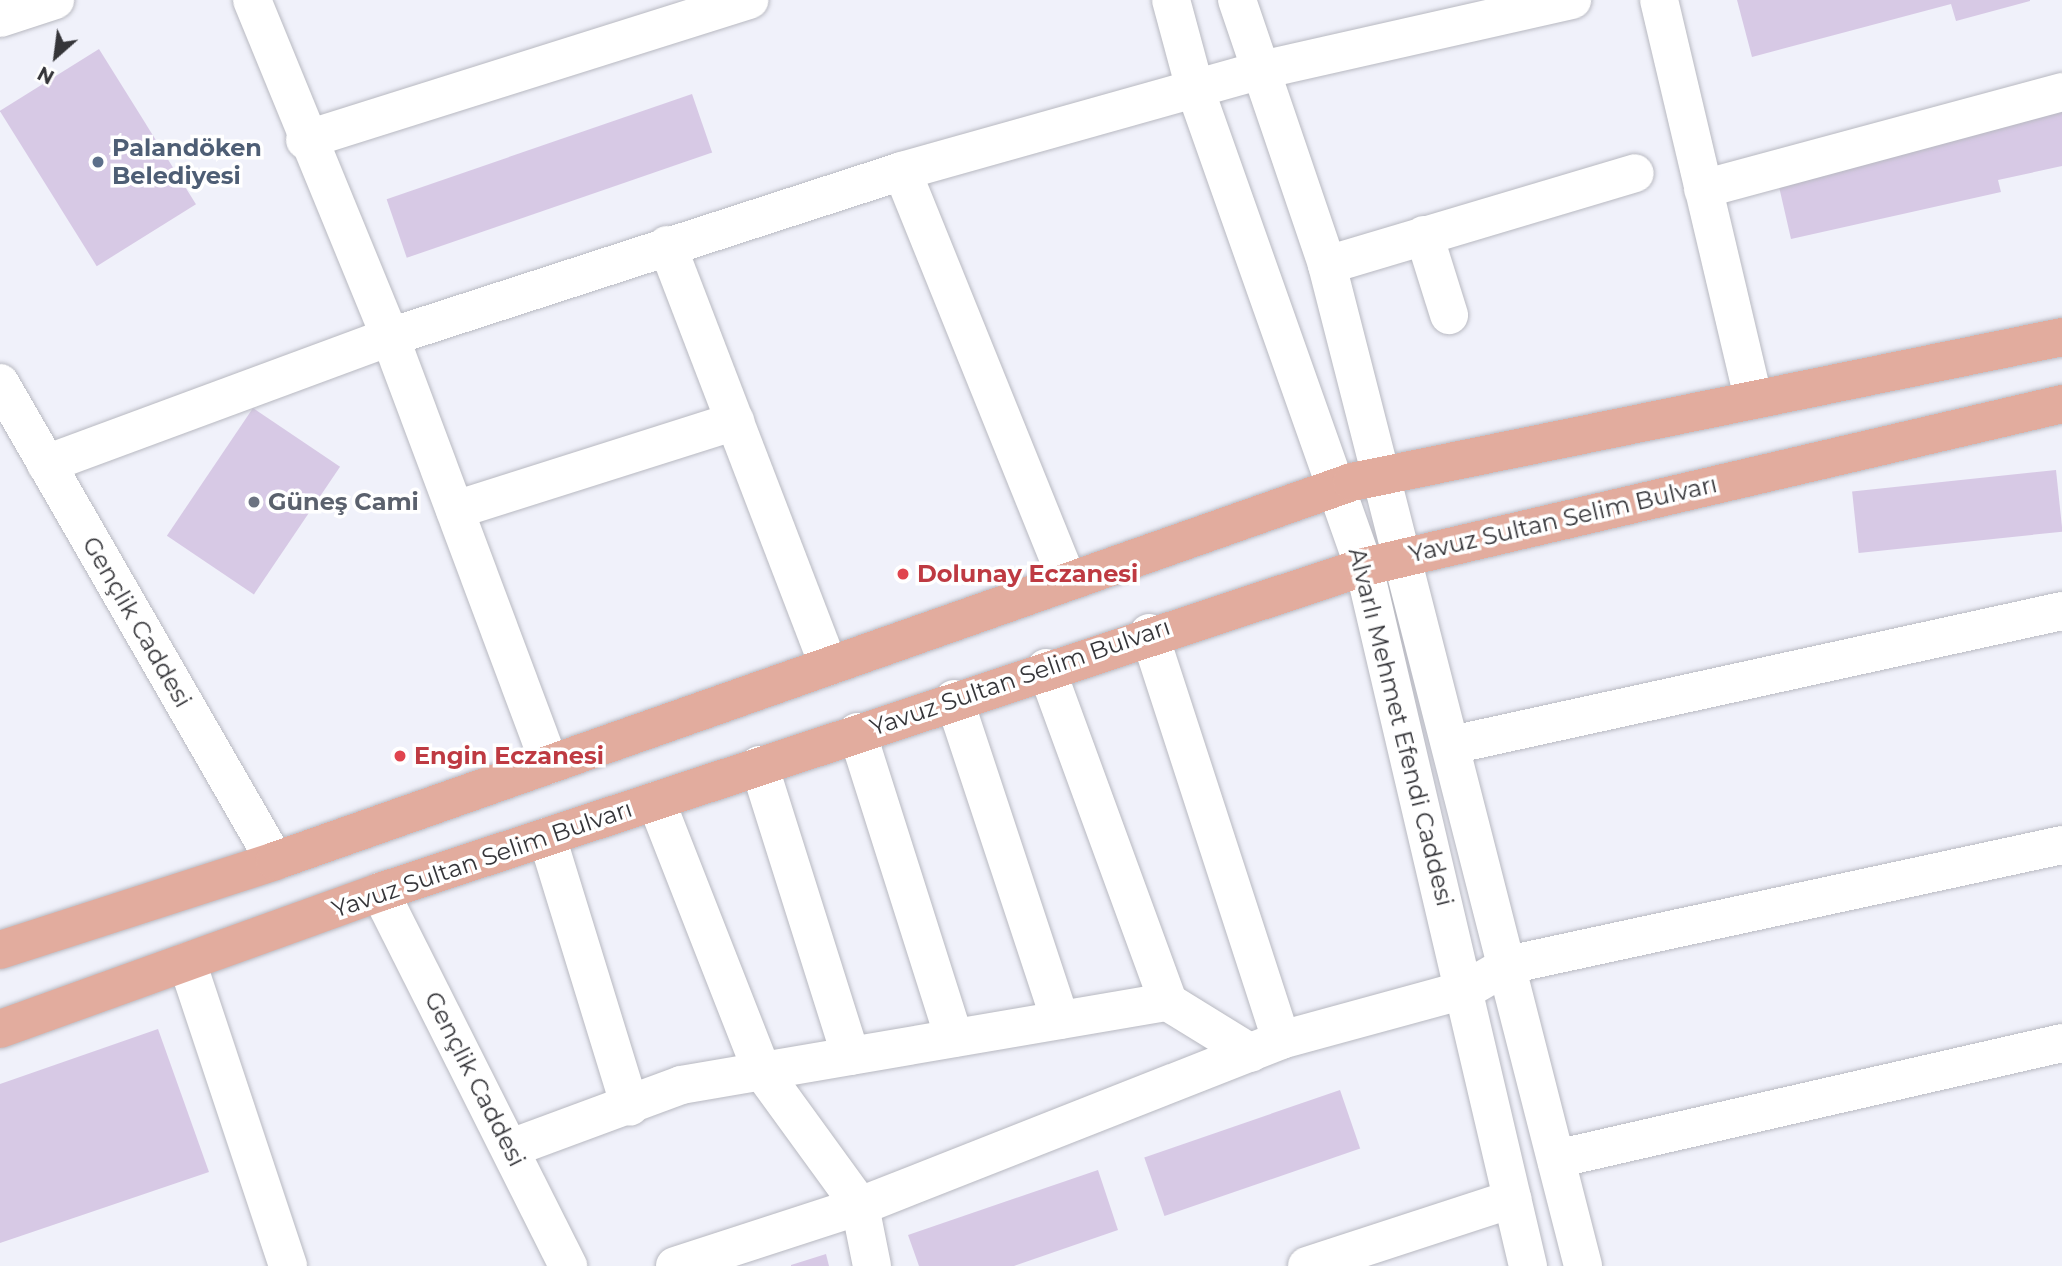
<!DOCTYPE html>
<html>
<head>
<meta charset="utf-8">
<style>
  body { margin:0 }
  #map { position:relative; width:2062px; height:1266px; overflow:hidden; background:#f0f1fa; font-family:Montserrat,sans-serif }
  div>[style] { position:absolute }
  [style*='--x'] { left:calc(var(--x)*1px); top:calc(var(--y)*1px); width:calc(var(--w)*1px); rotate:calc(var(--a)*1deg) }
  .building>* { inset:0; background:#d7c9e5; transform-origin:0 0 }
  .roads { filter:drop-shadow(0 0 2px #b8b9c1) drop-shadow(0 0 2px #b8b9c1) }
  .minor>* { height:38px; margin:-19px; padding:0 19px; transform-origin:19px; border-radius:19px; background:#fff }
  .major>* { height:38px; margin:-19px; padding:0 19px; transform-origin:19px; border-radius:19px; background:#e2ac9e }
  .dots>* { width:19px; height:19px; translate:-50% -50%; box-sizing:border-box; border:4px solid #fff; border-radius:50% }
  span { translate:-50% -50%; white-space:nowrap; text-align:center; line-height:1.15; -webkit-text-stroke:7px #fff; paint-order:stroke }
  .service-label { font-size:24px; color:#4e5e75; font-weight:700 }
  .left { translate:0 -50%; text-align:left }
  .worship-label { font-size:24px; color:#5b616d; font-weight:700 }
  .street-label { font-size:24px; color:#353539 }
  .health-label { font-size:24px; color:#be3a42; font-weight:700 }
  .north { position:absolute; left:21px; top:21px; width:70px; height:70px; -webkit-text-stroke:5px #fff; paint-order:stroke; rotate:208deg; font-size:19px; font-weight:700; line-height:28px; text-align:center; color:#353539 }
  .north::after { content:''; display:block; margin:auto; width:24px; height:32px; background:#353539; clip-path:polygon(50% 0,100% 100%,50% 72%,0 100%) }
</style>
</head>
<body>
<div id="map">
  <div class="building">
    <i style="clip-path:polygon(1737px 0,2030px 0,2030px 1px,1956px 21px,1951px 4px,1752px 57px)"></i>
    <i style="left:99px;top:49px;width:183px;height:117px;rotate:58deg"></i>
    <i style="left:692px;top:94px;width:62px;height:323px;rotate:71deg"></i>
    <i style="clip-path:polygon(2062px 100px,2062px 166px,1998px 180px,2001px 192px,1791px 239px,1777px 178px)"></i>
    <i style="left:253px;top:408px;width:105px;height:154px;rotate:34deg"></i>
    <i style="left:2056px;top:470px;width:62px;height:205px;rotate:84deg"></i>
    <i style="clip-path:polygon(158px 1029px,209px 1172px,0 1243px,0 1084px)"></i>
    <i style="left:1340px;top:1090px;width:62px;height:207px;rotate:71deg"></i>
    <i style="clip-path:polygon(1098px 1170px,1118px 1230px,1014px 1266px,919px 1266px,908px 1235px)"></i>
    <i style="clip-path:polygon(826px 1254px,829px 1266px,791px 1266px,791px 1265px)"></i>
  </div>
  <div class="roads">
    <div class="minor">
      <i style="--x:252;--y:0;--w:364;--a:67.7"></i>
      <i style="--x:390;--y:337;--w:456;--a:69.5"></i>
      <i style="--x:1171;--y:0;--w:92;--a:74.9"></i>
      <i style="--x:1195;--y:89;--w:507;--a:70.53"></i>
      <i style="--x:1364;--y:567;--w:718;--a:76.8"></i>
      <i style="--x:1237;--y:0;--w:280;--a:71.2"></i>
      <i style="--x:1327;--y:265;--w:1033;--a:75.65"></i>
      <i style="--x:1659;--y:0;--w:410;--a:76.7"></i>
      <i style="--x:0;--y:18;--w:58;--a:-18.1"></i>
      <i style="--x:305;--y:140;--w:466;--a:-17.5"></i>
      <i style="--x:902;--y:171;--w:442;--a:68"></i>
      <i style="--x:1703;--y:189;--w:372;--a:-15.1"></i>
      <i style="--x:1424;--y:235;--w:84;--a:72.6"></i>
      <i style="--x:667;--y:245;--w:451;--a:69"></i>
      <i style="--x:1327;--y:265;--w:321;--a:-16.6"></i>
      <i style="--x:0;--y:383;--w:551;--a:60.09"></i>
      <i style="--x:46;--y:464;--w:367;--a:-20.3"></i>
      <i style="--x:390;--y:337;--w:538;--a:-17.96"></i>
      <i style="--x:902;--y:171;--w:373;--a:-15.7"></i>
      <i style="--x:1261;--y:70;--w:319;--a:-12.7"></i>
      <i style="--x:455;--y:510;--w:294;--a:-17.6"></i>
      <i style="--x:1149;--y:633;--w:428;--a:72"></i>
      <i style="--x:1046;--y:668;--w:356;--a:69.9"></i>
      <i style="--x:954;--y:699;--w:338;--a:71.7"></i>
      <i style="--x:857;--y:732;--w:321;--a:72.4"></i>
      <i style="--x:1452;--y:745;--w:625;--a:-12.39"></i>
      <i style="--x:759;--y:765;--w:305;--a:72.5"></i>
      <i style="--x:656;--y:801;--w:290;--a:68.6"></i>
      <i style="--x:762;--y:1071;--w:167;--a:54"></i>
      <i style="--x:860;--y:1206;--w:61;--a:78.7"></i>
      <i style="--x:547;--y:837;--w:282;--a:72.9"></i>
      <i style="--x:380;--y:892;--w:419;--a:63.3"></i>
      <i style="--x:187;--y:962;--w:320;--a:71.6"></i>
      <i style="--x:511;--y:1148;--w:181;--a:-20.3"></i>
      <i style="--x:681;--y:1085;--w:494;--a:-9.7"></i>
      <i style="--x:1168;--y:1002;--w:97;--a:31.6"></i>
      <i style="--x:1556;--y:1159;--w:519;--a:-12.91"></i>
      <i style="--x:675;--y:1266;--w:194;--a:-18"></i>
      <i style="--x:860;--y:1206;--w:453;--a:-21.5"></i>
      <i style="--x:1281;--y:1040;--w:193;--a:-15.3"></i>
      <i style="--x:1467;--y:989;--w:48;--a:-30.3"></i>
      <i style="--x:1508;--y:965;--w:567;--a:-12.22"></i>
      <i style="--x:1307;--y:1266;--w:216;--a:-18.1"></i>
    </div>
    <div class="major">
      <i style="--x:0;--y:950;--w:289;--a:-17.9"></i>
      <i style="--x:275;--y:861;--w:1142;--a:-19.39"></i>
      <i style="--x:1352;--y:482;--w:725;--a:-11.54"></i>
      <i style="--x:0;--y:1029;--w:404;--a:-19.8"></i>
      <i style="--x:380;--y:892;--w:1036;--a:-18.28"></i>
      <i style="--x:1364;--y:567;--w:717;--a:-13.14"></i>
    </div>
  </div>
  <div class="dots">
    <i style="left:98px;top:162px;background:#5c6f8a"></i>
    <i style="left:254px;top:502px;background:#6b7280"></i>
    <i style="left:903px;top:574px;background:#e0444e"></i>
    <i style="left:400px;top:756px;background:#e0444e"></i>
  </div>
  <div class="service-label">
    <span class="left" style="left:112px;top:162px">Palandöken<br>Belediyesi</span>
  </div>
  <div class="worship-label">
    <span class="left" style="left:268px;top:502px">Güneş Cami</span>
  </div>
  <div class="street-label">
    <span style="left:1563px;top:519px;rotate:-13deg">Yavuz Sultan Selim Bulvarı</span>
    <span style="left:137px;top:622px;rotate:60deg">Gençlik Caddesi</span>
    <span style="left:1020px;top:677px;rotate:-19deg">Yavuz Sultan Selim Bulvarı</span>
    <span style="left:1401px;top:727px;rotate:76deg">Alvarlı Mehmet Efendi Caddesi</span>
    <span style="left:482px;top:859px;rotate:-19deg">Yavuz Sultan Selim Bulvarı</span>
    <span style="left:475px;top:1079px;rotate:63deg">Gençlik Caddesi</span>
  </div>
  <div class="health-label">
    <span class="left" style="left:917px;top:574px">Dolunay Eczanesi</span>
    <span class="left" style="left:414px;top:756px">Engin Eczanesi</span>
  </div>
  <div class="north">N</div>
</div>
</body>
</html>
